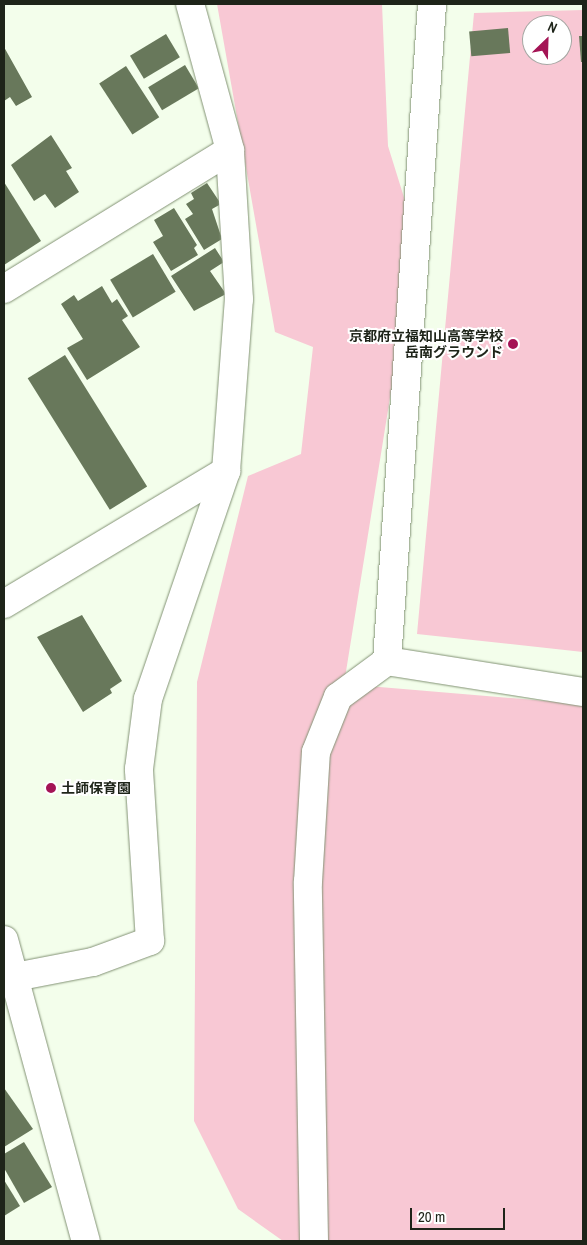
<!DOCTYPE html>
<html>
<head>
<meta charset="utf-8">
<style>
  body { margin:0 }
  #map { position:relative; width:587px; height:1245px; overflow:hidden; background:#f3feeb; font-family:"Archivo Narrow","Noto Sans JP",sans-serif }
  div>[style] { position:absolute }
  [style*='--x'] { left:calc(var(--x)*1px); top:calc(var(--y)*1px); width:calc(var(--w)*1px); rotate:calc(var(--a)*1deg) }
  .green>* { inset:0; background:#f8c8d4 }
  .building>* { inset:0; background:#68785b; transform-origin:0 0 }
  .roads { filter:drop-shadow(0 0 1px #829274) drop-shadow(0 0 1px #829274) }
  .street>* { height:28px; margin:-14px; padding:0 14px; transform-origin:14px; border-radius:14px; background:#fff }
  .dots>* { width:14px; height:14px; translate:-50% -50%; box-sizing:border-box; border:2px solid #fff; border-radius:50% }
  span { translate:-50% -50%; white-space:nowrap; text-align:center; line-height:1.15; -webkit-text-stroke:4px #fff; paint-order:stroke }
  .poi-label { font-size:14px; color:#1e2419; font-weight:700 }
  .right { translate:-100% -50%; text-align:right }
  .left { translate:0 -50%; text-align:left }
  .frame { position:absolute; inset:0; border:5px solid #1e2419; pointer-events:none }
  .north { position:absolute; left:522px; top:15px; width:50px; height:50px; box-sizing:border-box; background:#fff; border:1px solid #a5a7a3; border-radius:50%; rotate:24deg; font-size:14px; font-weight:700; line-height:20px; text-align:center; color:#1e2419 }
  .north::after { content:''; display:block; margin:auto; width:18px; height:22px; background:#a41455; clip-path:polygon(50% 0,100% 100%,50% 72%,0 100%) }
  .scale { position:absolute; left:410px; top:1208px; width:95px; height:22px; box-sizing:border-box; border:2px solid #1e2419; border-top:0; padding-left:6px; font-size:15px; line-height:18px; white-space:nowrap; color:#1e2419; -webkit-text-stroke:4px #fff; paint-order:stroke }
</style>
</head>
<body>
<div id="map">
  <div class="green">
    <i style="clip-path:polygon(217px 4px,382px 4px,388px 146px,416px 236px,344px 684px,583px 704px,583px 1241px,283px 1241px,238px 1209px,194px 1121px,197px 682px,248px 476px,301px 454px,313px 347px,275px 332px)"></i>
    <i style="clip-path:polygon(evenodd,583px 10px,583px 652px,417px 634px,474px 13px,583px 10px,532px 25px,562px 25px,562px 55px,532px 55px,532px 25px)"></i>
  </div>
  <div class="building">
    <i style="left:508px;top:28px;width:25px;height:39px;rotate:85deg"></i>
    <i style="left:166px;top:34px;width:27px;height:42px;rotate:59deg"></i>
    <i style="clip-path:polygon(579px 36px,583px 36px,583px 62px,581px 62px)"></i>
    <i style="clip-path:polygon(4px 47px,32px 97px,16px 106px,10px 97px,4px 101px)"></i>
    <i style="left:185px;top:65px;width:27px;height:43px;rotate:59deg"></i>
    <i style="left:126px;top:66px;width:61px;height:32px;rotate:57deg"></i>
    <i style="clip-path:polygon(51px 135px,72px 168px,66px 171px,79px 192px,55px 208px,45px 194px,34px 201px,11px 165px)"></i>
    <i style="clip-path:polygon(4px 182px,41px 241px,4px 265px)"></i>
    <i style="clip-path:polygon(207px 183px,221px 204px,212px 209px,222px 239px,204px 250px,185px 219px,193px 214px,186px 204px,194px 199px,191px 193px)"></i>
    <i style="clip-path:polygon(174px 208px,197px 245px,194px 248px,198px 255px,171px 271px,153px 242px,163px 236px,154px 220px)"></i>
    <i style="clip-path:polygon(215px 248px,224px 262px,210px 271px,226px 294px,194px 311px,171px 276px)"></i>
    <i style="left:153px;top:254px;width:44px;height:50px;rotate:59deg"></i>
    <i style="clip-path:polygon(102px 286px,112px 303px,117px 299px,128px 316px,122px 320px,140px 347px,87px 380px,67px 348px,83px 339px,61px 304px,74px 295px,78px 301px)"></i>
    <i style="left:65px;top:355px;width:155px;height:44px;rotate:58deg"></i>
    <i style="clip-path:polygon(82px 615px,122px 681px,110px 689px,112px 693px,83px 712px,37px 637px)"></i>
    <i style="clip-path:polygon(4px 1088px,33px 1129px,4px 1147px)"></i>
    <i style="clip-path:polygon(24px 1142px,52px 1187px,24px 1203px,4px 1168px,4px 1154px)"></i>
    <i style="clip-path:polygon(4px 1180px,20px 1206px,4px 1216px)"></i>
  </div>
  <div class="roads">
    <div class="street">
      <i style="--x:4;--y:289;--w:265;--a:-31.6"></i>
      <i style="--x:4;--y:604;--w:259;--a:-30.9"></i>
      <i style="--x:387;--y:661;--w:198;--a:9"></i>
      <i style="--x:4;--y:940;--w:312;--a:74.8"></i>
      <i style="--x:15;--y:977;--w:79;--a:-10.9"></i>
      <i style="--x:93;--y:962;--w:61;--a:-20.2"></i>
      <i style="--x:150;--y:941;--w:172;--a:-93.7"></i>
      <i style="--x:139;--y:769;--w:71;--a:-82.7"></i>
      <i style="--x:148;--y:699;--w:241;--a:-71.1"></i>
      <i style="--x:226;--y:471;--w:172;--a:-85.7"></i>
      <i style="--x:239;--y:299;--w:149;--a:-93.5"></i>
      <i style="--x:230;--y:150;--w:151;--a:-105.3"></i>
      <i style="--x:314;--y:1241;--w:359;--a:-91"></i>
      <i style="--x:308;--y:882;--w:130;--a:-86.5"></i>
      <i style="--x:316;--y:752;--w:59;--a:-68.2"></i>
      <i style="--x:338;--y:697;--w:61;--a:-36.3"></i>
      <i style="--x:387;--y:661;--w:659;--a:-86.08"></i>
    </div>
  </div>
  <div class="dots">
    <i style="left:513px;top:344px;background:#a41455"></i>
    <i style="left:51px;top:788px;background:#a41455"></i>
  </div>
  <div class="poi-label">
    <span class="right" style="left:503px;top:344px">京都府立福知山高等学校<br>岳南グラウンド</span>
    <span class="left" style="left:61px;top:788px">土師保育園</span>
  </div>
  <div class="frame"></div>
  <div class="north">N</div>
  <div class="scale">20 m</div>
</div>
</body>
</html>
